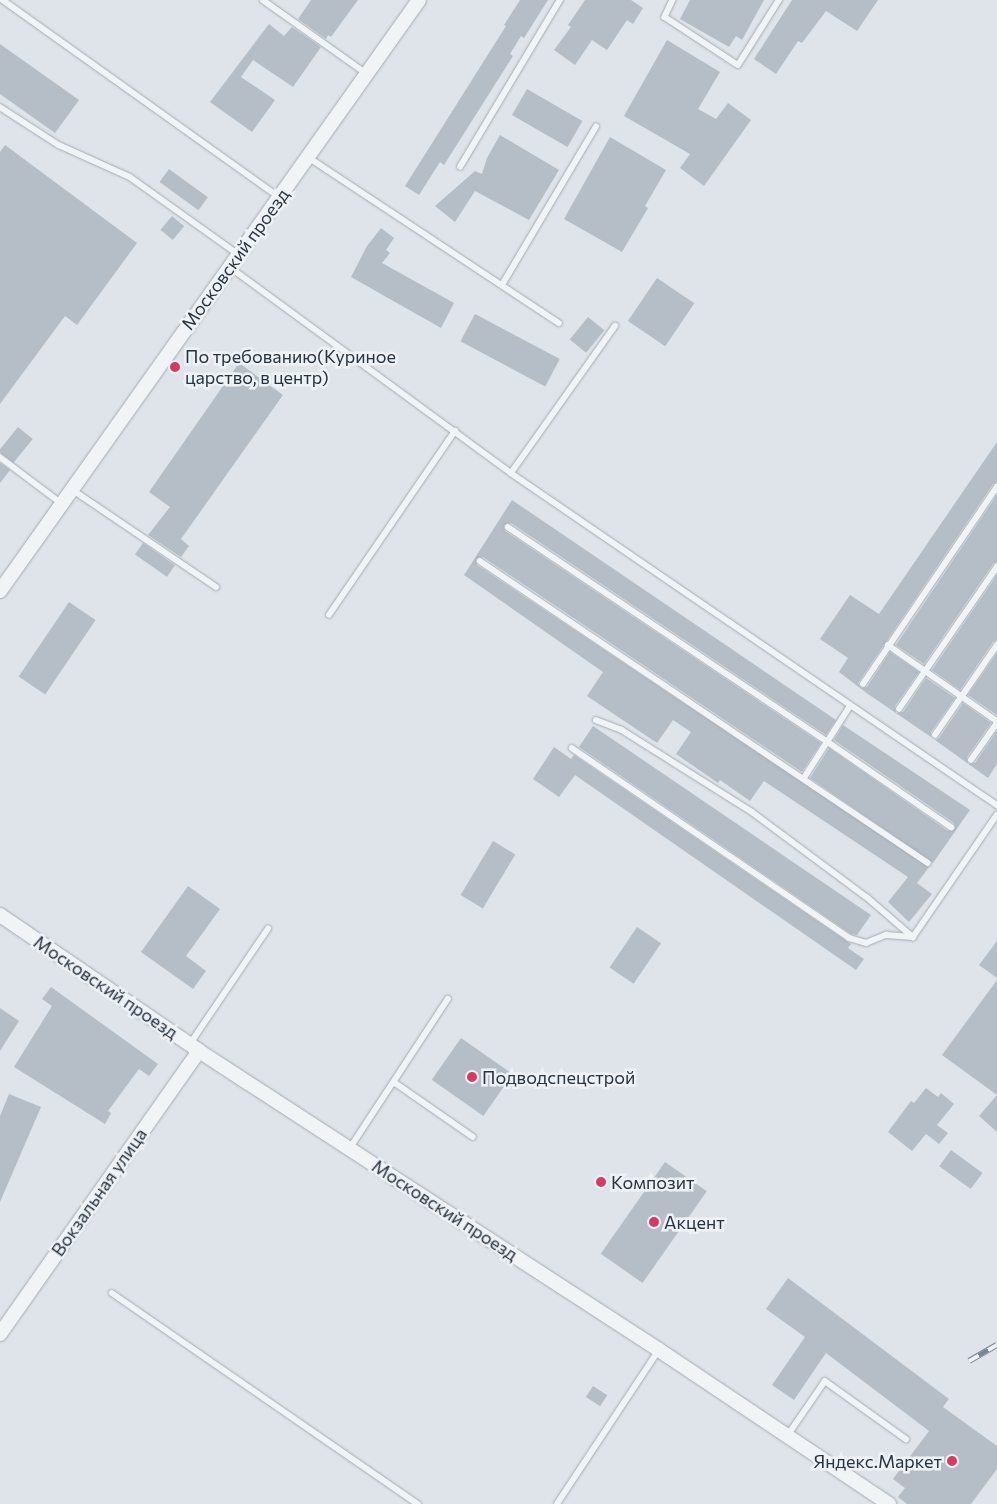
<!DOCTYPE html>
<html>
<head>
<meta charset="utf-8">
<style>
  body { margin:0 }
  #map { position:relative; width:997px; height:1504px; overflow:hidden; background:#dee4e9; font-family:Commissioner,sans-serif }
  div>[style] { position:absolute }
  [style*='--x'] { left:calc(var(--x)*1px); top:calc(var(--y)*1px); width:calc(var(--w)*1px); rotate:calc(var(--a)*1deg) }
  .building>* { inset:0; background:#b5bdc6; transform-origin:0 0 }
  .roads { filter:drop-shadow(0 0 1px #a3abb3) drop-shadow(0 0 1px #a3abb3) }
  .service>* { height:5.5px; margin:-2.75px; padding:0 2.75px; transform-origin:2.75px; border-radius:2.75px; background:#f1f4f7 }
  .tertiary>* { height:14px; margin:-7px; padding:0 7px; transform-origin:7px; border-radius:7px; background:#f1f4f7 }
  .rail>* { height:5.5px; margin-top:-2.75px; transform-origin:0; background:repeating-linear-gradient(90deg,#eef2f6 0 11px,#768594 0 22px); box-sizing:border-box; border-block:1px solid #768594 }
  .dots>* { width:14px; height:14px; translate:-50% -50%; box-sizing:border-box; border:2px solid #eef2f6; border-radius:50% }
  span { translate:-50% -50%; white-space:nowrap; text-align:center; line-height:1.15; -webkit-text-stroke:5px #eef2f6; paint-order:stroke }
  .street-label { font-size:18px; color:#263341 }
  .poi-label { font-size:18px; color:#263341 }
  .left { translate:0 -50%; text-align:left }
  .right { translate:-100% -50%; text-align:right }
</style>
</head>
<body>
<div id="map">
  <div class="building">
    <i style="clip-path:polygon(311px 0,358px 0,331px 37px,328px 35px,326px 39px,298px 19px)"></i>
    <i style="clip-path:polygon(520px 0,548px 0,524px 38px,521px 36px,510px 54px,513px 56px,444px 165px,440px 162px,419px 195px,405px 186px,506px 26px,504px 25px)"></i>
    <i style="clip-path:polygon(585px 0,631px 0,643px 8px,633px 24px,627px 20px,607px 50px,592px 40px,575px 65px,554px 50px,571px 27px,568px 25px)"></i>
    <i style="clip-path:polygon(690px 0,764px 0,742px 40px,736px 36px,729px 47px,680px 19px)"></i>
    <i style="clip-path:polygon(792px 0,878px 0,857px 31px,826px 11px,802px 43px,798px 41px,776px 74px,754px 59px)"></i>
    <i style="clip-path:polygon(269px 24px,284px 36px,292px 27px,321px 47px,293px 87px,253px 60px,241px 77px,275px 100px,252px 132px,210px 102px)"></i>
    <i style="clip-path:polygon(667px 40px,720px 72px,698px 109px,716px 119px,728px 103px,751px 120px,704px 186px,680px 168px,690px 154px,624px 116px)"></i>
    <i style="clip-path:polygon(0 44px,79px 100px,55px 133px,0 94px)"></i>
    <i style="left:527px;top:89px;width:64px;height:30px;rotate:30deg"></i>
    <i style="clip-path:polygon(500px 135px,559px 170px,529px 220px,475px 191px,455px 222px,435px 206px,475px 171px,482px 174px,487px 158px)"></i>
    <i style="clip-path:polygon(610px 137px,666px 170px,645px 206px,648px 208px,622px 252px,564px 219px)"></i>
    <i style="clip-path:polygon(5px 145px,137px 243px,77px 325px,65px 316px,0 404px,0 152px)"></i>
    <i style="left:169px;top:169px;width:48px;height:16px;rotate:36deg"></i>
    <i style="left:172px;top:216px;width:16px;height:18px;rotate:40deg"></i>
    <i style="clip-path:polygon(381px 228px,394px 238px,386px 250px,390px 253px,382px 263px,454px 303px,441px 328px,351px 277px,367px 246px)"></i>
    <i style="left:657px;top:278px;width:45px;height:52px;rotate:34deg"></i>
    <i style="left:475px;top:314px;width:96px;height:31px;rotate:28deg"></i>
    <i style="left:588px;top:317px;width:21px;height:29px;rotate:39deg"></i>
    <i style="clip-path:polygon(239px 363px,283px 395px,181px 539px,189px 546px,181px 557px,148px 535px,170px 507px,149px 492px)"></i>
    <i style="left:18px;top:427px;width:19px;height:31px;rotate:39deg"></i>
    <i style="clip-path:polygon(997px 442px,997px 482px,993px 484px,858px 683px,861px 688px,867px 687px,890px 652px,919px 672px,895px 706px,896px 713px,903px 712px,926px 678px,955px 698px,931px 732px,931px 737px,868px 694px,839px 672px,848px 658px,820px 639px,850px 595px,879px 614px)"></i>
    <i style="clip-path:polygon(0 463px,10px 470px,0 483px)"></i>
    <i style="clip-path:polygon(997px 495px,997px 562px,993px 564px,924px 664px,896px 645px)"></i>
    <i style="clip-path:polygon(512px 500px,836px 720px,826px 735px,511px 523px,504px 525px,505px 531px,821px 743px,802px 772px,483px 557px,476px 559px,477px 565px,929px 867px,917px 883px,932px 894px,909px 922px,888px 902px,908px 877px,764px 781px,750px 801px,720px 780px,718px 783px,676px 754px,691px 732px,673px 720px,657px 743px,587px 696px,603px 672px,464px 575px)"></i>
    <i style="left:143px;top:543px;width:39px;height:14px;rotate:35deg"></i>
    <i style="clip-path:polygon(997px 575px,997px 640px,993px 642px,960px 690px,932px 670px)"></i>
    <i style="left:69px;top:602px;width:32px;height:90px;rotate:34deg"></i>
    <i style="clip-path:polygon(997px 653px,997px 715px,968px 695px)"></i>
    <i style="clip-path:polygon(963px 703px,991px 723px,967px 757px,968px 764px,975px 763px,997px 731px,997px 764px,988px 778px,935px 740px,939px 738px)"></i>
    <i style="clip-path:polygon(843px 725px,970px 810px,933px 863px,810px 778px,829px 748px,948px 831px,955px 829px,954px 823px,834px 740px)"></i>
    <i style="clip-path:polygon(593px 726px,871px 915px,857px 935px,851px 934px,579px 747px)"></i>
    <i style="clip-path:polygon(554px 747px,571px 759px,574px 755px,851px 944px,848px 948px,864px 959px,856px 970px,575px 775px,559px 797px,533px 779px)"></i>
    <i style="left:493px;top:841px;width:26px;height:63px;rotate:31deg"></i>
    <i style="clip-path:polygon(188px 886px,220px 909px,186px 956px,206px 971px,193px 989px,141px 952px)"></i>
    <i style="left:637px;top:927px;width:29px;height:49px;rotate:34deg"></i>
    <i style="clip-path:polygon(997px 941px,997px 978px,979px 965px)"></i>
    <i style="clip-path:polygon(997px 980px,997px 1095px,942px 1055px)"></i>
    <i style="clip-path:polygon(51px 987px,158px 1064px,149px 1076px,139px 1069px,108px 1111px,111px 1113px,105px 1124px,14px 1067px,52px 1006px,42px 999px)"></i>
    <i style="clip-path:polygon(0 1008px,19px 1021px,0 1051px)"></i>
    <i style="left:461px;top:1038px;width:63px;height:51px;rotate:35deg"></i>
    <i style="clip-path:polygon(926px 1088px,938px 1097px,941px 1093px,954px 1104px,937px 1125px,948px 1133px,939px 1144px,926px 1134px,912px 1151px,888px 1132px,911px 1101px,914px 1103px)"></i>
    <i style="clip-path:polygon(9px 1094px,41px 1107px,0 1202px,0 1116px)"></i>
    <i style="clip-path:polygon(997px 1095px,997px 1132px,979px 1116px)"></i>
    <i style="left:951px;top:1150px;width:39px;height:20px;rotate:36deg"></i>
    <i style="left:665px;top:1162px;width:51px;height:112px;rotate:35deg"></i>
    <i style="clip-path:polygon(788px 1278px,949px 1399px,943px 1407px,997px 1446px,997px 1469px,971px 1504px,907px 1504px,898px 1497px,905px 1488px,893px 1479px,929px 1431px,826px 1353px,794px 1400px,772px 1385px,805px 1337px,766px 1309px)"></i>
    <i style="left:593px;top:1386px;width:17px;height:13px;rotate:33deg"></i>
  </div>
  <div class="roads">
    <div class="service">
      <i style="--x:3;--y:0;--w:339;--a:35.5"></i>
      <i style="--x:263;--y:0;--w:128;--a:35.4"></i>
      <i style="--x:673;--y:0;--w:19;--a:115"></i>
      <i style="--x:665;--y:17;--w:87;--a:33.3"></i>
      <i style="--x:738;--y:65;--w:77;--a:-57.8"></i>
      <i style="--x:0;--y:107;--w:70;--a:32.8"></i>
      <i style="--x:59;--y:145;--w:78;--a:24.3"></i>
      <i style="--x:130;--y:177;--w:133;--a:35.5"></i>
      <i style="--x:308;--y:157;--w:301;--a:33.5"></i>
      <i style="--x:460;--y:167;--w:195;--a:-59.1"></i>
      <i style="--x:231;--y:268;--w:347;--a:36.2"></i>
      <i style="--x:511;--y:473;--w:589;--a:34.34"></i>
      <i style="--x:502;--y:285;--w:184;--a:-59.3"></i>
      <i style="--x:0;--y:457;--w:76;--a:37"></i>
      <i style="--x:511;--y:473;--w:180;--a:-54.7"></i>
      <i style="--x:73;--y:490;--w:173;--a:34.1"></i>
      <i style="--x:508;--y:527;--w:386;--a:33.9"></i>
      <i style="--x:828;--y:742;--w:150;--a:34.6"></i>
      <i style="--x:480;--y:561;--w:540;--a:33.98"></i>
      <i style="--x:329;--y:615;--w:223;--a:-55.6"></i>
      <i style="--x:888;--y:645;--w:133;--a:34.9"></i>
      <i style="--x:863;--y:684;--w:238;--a:-55.8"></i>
      <i style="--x:899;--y:709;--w:173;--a:-55.4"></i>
      <i style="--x:596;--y:720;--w:28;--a:21"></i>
      <i style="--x:622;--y:730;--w:154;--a:32.2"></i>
      <i style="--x:752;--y:812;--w:144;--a:36.6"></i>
      <i style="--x:868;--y:898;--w:60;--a:40.9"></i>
      <i style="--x:935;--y:735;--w:109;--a:-55.4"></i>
      <i style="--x:572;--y:748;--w:336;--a:34.4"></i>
      <i style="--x:849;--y:938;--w:18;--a:16"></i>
      <i style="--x:866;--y:943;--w:22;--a:-22"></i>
      <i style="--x:886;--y:935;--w:27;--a:4"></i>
      <i style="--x:913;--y:937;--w:148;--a:-55.5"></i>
      <i style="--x:971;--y:760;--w:45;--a:-54.9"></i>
      <i style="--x:804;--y:778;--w:85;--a:-57.4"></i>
      <i style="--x:190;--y:1044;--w:139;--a:-55.9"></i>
      <i style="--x:394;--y:1082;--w:96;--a:34.8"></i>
      <i style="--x:350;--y:1148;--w:178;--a:-56.7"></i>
      <i style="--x:112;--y:1293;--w:372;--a:34.6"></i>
      <i style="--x:788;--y:1435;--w:65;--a:-55.6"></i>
      <i style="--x:825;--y:1381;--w:100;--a:35.6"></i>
      <i style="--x:557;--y:1504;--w:185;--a:-56.5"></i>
    </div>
    <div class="tertiary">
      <i style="--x:0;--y:591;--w:724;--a:-54.66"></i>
      <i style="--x:0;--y:915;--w:241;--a:34.3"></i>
      <i style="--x:199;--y:1051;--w:549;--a:33.02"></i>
      <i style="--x:659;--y:1350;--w:277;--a:33.8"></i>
      <i style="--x:0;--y:1334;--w:346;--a:-54.9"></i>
    </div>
  </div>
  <div class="rail">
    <i style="--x:969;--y:1361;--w:32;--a:-30"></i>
  </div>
  <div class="dots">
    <i style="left:175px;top:367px;background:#d83962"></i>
    <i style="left:472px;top:1077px;background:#d83962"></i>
    <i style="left:601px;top:1182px;background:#d83962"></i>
    <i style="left:654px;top:1222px;background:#d83962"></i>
    <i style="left:952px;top:1461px;background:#d83962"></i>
  </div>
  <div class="street-label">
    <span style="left:235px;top:259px;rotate:-54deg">Московский проезд</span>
    <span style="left:106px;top:987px;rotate:34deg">Московский проезд</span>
    <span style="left:99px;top:1192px;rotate:-55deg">Вокзальная улица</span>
    <span style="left:445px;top:1210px;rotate:33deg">Московский проезд</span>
  </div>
  <div class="poi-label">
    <span class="left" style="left:185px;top:367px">По требованию(Куриное<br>царство, в центр)</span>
    <span class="left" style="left:482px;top:1077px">Подводспецстрой</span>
    <span class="left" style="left:611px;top:1182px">Композит</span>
    <span class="left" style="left:664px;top:1222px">Акцент</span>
    <span class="right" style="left:942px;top:1461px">Яндекс.Маркет</span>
  </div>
</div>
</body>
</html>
